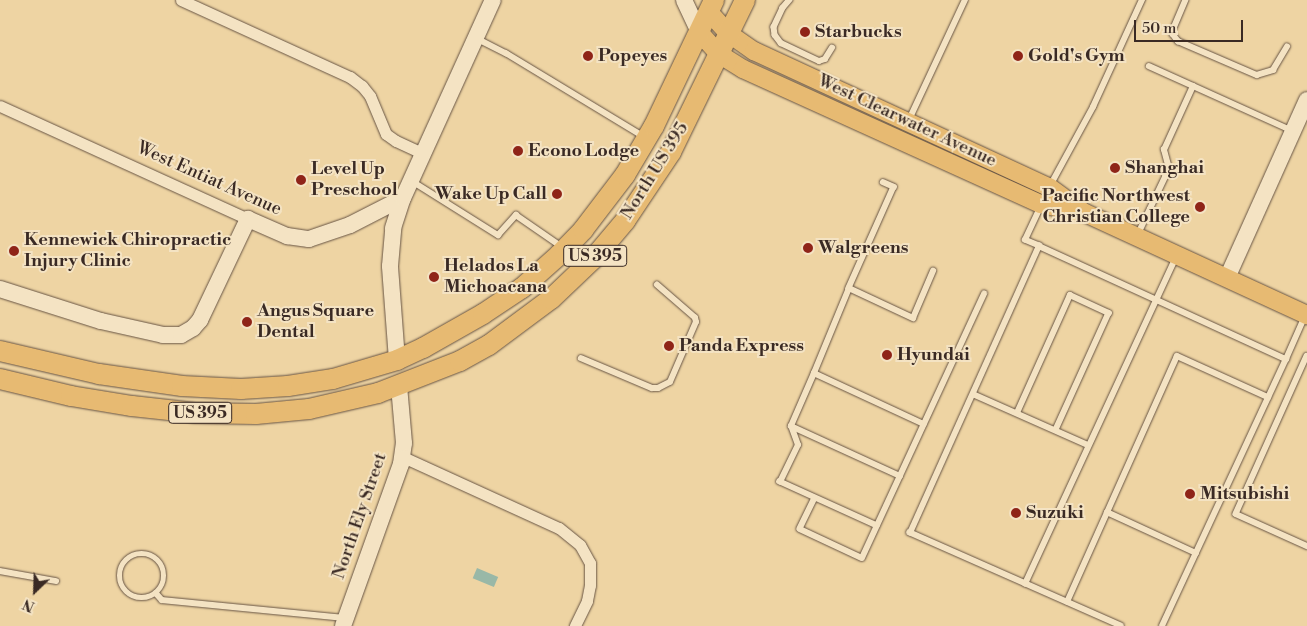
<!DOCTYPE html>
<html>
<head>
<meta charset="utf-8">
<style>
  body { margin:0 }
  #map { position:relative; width:1307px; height:626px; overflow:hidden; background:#eed4a3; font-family:"Libre Bodoni",serif }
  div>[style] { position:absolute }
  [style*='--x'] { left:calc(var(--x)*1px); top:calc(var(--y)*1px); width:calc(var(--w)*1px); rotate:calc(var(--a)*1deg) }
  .water>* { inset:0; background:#99b8a7; transform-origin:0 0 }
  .roads { filter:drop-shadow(0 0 1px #675444) drop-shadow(0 0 1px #675444) }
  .lane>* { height:5.5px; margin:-2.75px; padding:0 2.75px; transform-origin:2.75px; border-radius:2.75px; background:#f4e3c3 }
  .lane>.ring { margin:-2.75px; padding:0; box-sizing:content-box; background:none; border:5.5px solid #f4e3c3; border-radius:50% }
  .street>* { height:11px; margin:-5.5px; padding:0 5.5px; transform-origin:5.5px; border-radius:5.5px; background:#f4e3c3 }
  .secondary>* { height:16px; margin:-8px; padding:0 8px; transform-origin:8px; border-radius:8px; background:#f4e3c3 }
  .primary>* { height:18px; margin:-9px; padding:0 9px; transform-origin:9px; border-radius:9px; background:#e7ba72 }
  .highway>* { height:20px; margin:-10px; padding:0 10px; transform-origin:10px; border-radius:10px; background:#e7ba72 }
  .dots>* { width:14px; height:14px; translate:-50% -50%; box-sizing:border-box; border:2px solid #f4e3c3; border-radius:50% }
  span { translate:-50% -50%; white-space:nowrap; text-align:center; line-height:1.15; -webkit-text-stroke:4px #f4e3c3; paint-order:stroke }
  .shield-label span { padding:1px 4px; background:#f4e3c3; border:1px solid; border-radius:4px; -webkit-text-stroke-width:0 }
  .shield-label { font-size:16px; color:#3a2a24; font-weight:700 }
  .poi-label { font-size:18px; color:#3a2a24; font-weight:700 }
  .left { translate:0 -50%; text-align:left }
  .right { translate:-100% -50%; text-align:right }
  .street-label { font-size:18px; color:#3a2a24 }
  .north { position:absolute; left:10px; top:566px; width:50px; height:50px; -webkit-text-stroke:4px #f4e3c3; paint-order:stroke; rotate:204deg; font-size:14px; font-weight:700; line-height:20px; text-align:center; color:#3a2a24 }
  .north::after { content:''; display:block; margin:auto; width:18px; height:22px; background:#3a2a24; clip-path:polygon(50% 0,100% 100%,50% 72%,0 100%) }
  .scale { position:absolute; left:1134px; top:20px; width:109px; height:22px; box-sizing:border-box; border:2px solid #3a2a24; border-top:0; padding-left:6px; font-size:15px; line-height:18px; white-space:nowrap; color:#3a2a24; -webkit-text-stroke:4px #f4e3c3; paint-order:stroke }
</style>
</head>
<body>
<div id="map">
  <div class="water">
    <i style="left:477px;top:568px;width:23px;height:11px;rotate:23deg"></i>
  </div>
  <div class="roads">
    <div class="lane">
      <i style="--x:790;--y:0;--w:11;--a:131"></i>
      <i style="--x:783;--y:8;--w:21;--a:115"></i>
      <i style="--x:774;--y:27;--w:8;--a:83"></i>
      <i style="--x:775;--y:35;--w:10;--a:53"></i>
      <i style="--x:781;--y:43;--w:42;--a:25.3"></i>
      <i style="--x:819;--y:61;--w:6;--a:-18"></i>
      <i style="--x:825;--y:59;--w:13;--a:-58"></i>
      <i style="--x:1186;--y:0;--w:33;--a:113"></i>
      <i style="--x:1173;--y:30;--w:4;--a:90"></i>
      <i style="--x:1173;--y:34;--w:9;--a:54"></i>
      <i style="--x:1178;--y:41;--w:86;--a:23.3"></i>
      <i style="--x:1257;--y:75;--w:17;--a:-17"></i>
      <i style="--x:1273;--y:70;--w:27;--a:-59"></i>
      <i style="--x:476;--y:38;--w:34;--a:27"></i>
      <i style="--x:506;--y:53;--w:160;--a:31.2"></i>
      <i style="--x:1149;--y:66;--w:156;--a:24.3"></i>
      <i style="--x:909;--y:120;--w:132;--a:-65"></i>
      <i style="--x:412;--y:181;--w:102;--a:32.1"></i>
      <i style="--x:498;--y:235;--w:27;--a:-48"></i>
      <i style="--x:516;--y:215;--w:55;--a:34.6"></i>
      <i style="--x:883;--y:182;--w:12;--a:24"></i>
      <i style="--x:894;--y:187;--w:111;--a:114"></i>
      <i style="--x:849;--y:288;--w:71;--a:25.1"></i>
      <i style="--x:913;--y:318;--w:51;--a:-66.9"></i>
      <i style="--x:1050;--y:186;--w:90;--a:-61.4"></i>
      <i style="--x:1093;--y:107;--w:118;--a:-65.4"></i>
      <i style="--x:1137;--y:236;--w:65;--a:-64.6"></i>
      <i style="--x:1165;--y:177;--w:12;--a:-76"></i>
      <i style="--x:1168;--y:165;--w:16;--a:-105"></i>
      <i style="--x:1164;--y:150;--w:70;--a:-65.6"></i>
      <i style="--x:1039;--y:246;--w:15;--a:-157"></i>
      <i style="--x:1025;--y:240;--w:38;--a:-65"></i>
      <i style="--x:1307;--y:356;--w:173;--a:114.2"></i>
      <i style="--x:1236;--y:514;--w:78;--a:24.3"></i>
      <i style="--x:581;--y:358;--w:77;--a:22.9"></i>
      <i style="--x:652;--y:388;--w:6;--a:0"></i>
      <i style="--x:658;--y:388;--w:13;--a:-27"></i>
      <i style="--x:670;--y:382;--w:65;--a:-66.6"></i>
      <i style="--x:696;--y:322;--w:4;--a:-104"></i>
      <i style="--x:695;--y:318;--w:50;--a:-139"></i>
      <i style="--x:814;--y:373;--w:92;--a:-67.6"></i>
      <i style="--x:973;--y:394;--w:126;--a:23.9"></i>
      <i style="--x:1017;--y:413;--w:129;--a:-65.8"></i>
      <i style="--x:1070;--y:295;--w:43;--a:24.8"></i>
      <i style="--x:1109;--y:313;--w:128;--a:114.4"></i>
      <i style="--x:791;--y:426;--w:58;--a:-66.5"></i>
      <i style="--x:814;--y:373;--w:121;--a:24.9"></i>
      <i style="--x:815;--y:498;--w:34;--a:116"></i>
      <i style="--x:800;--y:529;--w:68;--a:25.1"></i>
      <i style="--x:862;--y:558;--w:291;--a:-65.2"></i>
      <i style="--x:1107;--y:512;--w:98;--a:24.7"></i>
      <i style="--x:877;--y:526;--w:107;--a:-155.6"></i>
      <i style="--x:780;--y:482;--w:41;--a:-64.1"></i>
      <i style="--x:798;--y:445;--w:20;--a:-110"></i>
      <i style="--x:791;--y:426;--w:120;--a:24.6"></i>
      <i class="ring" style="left:120px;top:554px;width:38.5px;height:38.5px"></i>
      <i style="--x:0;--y:571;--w:57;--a:10.1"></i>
      <i style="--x:1025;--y:584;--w:360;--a:-65.2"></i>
      <i style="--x:156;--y:593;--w:9;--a:49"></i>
      <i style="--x:162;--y:600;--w:183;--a:5.6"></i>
      <i style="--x:1067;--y:602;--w:269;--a:-65.9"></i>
      <i style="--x:1177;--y:356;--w:100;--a:24.3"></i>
      <i style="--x:1121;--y:626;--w:231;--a:-156.2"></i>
      <i style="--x:910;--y:533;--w:315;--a:-65.8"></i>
      <i style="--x:1039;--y:246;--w:272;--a:24.6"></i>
      <i style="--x:1286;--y:359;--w:47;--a:-66.2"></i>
      <i style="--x:1162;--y:626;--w:294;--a:-65.1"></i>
    </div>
    <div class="street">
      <i style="--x:181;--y:0;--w:186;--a:24.5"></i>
      <i style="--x:350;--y:77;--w:15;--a:37"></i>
      <i style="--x:362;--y:86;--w:13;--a:51"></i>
      <i style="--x:370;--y:96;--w:41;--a:67.2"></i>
      <i style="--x:386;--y:134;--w:12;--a:35"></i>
      <i style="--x:396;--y:141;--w:31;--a:25"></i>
      <i style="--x:0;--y:106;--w:273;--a:24.5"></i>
      <i style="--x:403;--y:457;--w:171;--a:24.5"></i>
      <i style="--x:559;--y:528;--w:27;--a:39"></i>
      <i style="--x:580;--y:545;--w:21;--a:61"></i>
      <i style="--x:590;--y:563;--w:22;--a:90"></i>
      <i style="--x:590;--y:585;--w:16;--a:101"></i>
      <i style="--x:587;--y:601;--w:28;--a:116"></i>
    </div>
    <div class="secondary">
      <i style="--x:684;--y:0;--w:35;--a:65"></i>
      <i style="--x:1227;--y:278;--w:195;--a:-65.8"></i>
      <i style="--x:0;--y:289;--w:106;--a:17.6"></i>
      <i style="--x:101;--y:321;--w:64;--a:12.7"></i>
      <i style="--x:163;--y:335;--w:18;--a:0"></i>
      <i style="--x:181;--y:335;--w:14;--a:-30"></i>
      <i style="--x:193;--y:328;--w:11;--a:-49"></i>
      <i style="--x:200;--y:320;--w:112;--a:-64.6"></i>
      <i style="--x:248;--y:219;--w:43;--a:23.6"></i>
      <i style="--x:287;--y:236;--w:22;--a:8"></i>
      <i style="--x:309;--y:239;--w:43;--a:-18.9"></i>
      <i style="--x:350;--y:225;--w:59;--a:-27"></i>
      <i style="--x:397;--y:360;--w:94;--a:-94.3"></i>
      <i style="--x:390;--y:266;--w:38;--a:-85"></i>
      <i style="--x:393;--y:228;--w:32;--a:-72"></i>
      <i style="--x:403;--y:198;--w:217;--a:-65.6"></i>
      <i style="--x:343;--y:626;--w:172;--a:-70.3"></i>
      <i style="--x:401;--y:464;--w:21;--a:-82"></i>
      <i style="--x:404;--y:443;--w:57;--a:-95"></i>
    </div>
    <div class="primary">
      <i style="--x:709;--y:12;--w:28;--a:48"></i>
      <i style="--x:728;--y:33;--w:32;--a:35"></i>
      <i style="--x:754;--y:51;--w:325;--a:24.8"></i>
      <i style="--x:1049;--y:187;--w:42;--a:36.3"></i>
      <i style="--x:1083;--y:212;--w:247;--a:24.7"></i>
      <i style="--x:699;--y:32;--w:30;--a:48"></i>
      <i style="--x:719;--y:54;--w:28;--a:32"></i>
      <i style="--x:743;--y:69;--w:327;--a:24.4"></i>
      <i style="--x:1041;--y:204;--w:40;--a:12"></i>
    </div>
    <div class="highway">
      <i style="--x:0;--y:351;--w:102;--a:13.1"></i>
      <i style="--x:99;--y:374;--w:84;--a:8.2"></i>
      <i style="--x:182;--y:386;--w:59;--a:2.9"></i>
      <i style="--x:241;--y:389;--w:47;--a:-3.7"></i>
      <i style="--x:288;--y:386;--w:46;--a:-8.8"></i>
      <i style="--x:333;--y:379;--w:67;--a:-16.5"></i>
      <i style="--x:397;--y:360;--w:29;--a:-25"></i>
      <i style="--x:423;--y:348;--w:69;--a:-29.5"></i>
      <i style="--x:483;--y:314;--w:47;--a:-33.7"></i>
      <i style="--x:522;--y:288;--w:50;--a:-41.7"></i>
      <i style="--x:559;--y:255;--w:35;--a:-46"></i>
      <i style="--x:583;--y:230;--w:69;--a:-52.6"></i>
      <i style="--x:625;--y:175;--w:57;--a:-59.4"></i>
      <i style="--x:654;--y:126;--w:140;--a:-64.5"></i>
      <i style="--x:0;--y:379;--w:73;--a:13.5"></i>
      <i style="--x:71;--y:396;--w:62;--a:9.3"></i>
      <i style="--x:132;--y:406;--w:63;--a:6.3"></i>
      <i style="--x:195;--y:413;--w:61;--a:0.9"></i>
      <i style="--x:256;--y:414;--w:53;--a:-5.4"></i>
      <i style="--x:309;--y:409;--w:71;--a:-13.1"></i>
      <i style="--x:378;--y:393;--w:88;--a:-21.3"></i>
      <i style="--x:460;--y:361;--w:33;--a:-29"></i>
      <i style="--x:489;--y:345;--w:77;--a:-36.6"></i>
      <i style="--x:551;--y:299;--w:58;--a:-43.6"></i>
      <i style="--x:593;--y:259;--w:50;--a:-49.9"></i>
      <i style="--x:625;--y:221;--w:83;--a:-56.3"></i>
      <i style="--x:671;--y:152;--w:169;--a:-64"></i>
    </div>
  </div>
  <div class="dots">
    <i style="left:805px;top:32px;background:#8f2418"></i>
    <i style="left:588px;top:56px;background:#8f2418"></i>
    <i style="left:1018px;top:56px;background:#8f2418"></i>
    <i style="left:518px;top:151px;background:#8f2418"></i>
    <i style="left:1115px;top:168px;background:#8f2418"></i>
    <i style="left:301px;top:180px;background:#8f2418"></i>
    <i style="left:557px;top:194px;background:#8f2418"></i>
    <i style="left:1200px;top:207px;background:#8f2418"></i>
    <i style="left:808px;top:248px;background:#8f2418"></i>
    <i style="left:14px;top:251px;background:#8f2418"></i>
    <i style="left:434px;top:277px;background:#8f2418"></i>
    <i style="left:247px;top:322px;background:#8f2418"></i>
    <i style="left:669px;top:346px;background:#8f2418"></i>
    <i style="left:887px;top:355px;background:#8f2418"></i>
    <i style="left:1190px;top:494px;background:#8f2418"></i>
    <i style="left:1016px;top:513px;background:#8f2418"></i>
  </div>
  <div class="shield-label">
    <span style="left:595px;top:256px">US 395</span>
    <span style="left:200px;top:413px">US 395</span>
  </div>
  <div class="poi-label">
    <span class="left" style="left:815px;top:32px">Starbucks</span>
    <span class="left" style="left:598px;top:56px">Popeyes</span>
    <span class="left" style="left:1028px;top:56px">Gold's Gym</span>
    <span class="left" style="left:528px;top:151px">Econo Lodge</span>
    <span class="left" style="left:1125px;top:168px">Shanghai</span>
    <span class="left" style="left:311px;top:180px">Level Up<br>Preschool</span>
    <span class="right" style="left:547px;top:194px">Wake Up Call</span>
    <span class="right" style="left:1190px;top:207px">Pacific Northwest<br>Christian College</span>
    <span class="left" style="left:24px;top:251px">Kennewick Chiropractic<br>Injury Clinic</span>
    <span class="left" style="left:818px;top:248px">Walgreens</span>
    <span class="left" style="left:444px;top:277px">Helados La<br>Michoacana</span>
    <span class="left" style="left:257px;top:322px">Angus Square<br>Dental</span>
    <span class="left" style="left:679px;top:346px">Panda Express</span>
    <span class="left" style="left:897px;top:355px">Hyundai</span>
    <span class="left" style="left:1200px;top:494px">Mitsubishi</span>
    <span class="left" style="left:1026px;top:513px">Suzuki</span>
  </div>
  <div class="street-label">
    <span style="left:907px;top:121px;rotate:25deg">West Clearwater Avenue</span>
    <span style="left:655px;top:171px;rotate:-58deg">North US 395</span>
    <span style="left:209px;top:179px;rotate:24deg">West Entiat Avenue</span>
    <span style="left:360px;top:516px;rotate:-71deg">North Ely Street</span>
  </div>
  <div class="north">N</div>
  <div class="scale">50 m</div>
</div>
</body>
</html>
